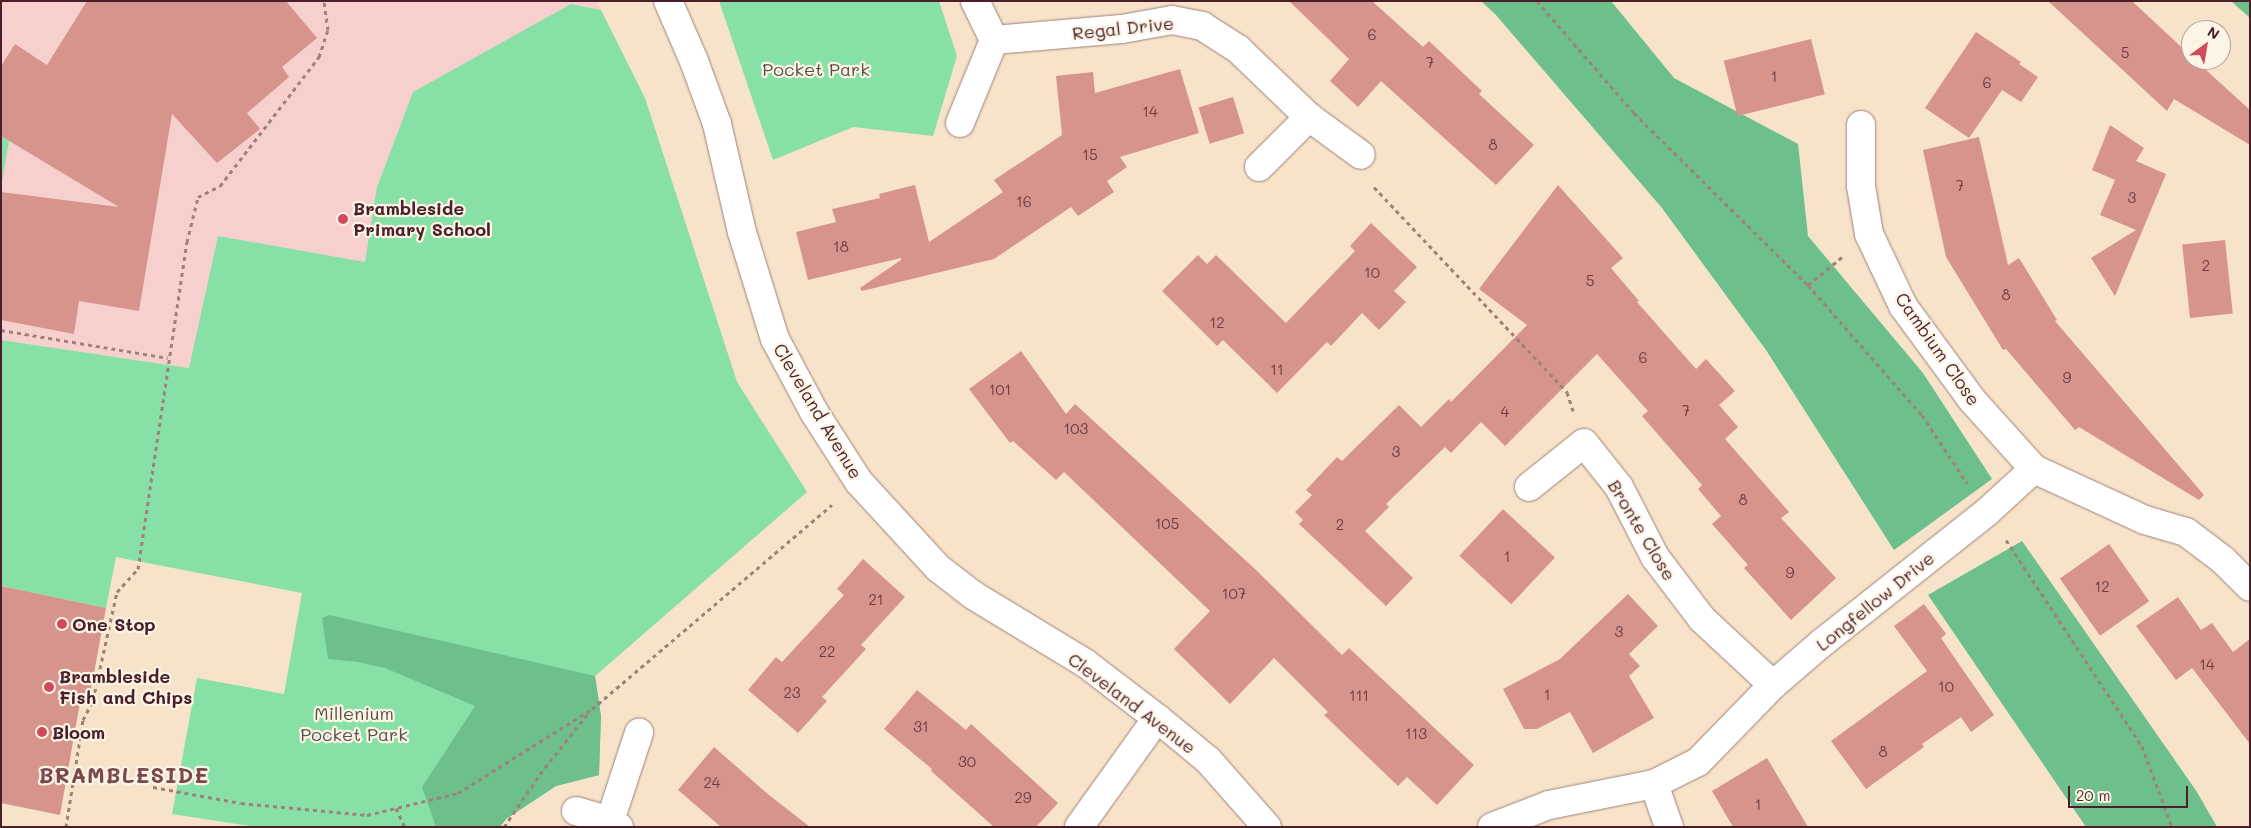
<!DOCTYPE html>
<html>
<head>
<meta charset="utf-8">
<style>
  body { margin:0 }
  #map { position:relative; width:2251px; height:828px; overflow:hidden; background:#f6e3c9; font-family:Mali,sans-serif }
  div>[style] { position:absolute }
  [style*='--x'] { left:calc(var(--x)*1px); top:calc(var(--y)*1px); width:calc(var(--w)*1px); rotate:calc(var(--a)*1deg) }
  .built>* { inset:0; background:#f7d0ce }
  .green>* { inset:0; background:#87e1a6 }
  .forest>* { inset:0; background:#6dbf8b }
  .building>* { inset:0; background:#d7948d; transform-origin:0 0 }
  .path>* { height:3px; margin-top:-1.5px; transform-origin:0; background:repeating-linear-gradient(90deg,#a0817a 0 4px,transparent 0 8px) }
  .roads { filter:drop-shadow(0 0 1px #a0817a) drop-shadow(0 0 1px #a0817a) }
  .street>* { height:28px; margin:-14px; padding:0 14px; transform-origin:14px; border-radius:14px; background:#fff }
  .dots>* { width:14px; height:14px; translate:-50% -50%; box-sizing:border-box; border:2px solid #fcf5e5; border-radius:50% }
  span { translate:-50% -50%; white-space:nowrap; text-align:center; line-height:1.15; -webkit-text-stroke:4.5px #fcf5e5; paint-order:stroke }
  .number-label { font-size:15px; color:#6d3c44 }
  .number-label span { -webkit-text-stroke-width:0 }
  .street-label { font-size:18px; color:#4a1f2b }
  .park-label { font-size:18px; color:#59504a }
  .poi-label { font-size:18px; color:#4a1f2b; font-weight:700 }
  .left { translate:0 -50%; text-align:left }
  .district-label { font-size:22px; color:#7b484d; font-weight:700; letter-spacing:1px }
  .frame { position:absolute; inset:0; border:2px solid #4a1f2b; pointer-events:none }
  .north { position:absolute; left:2181px; top:20px; width:50px; height:50px; box-sizing:border-box; background:#fcf5e5; border:1px solid #b59f9b; border-radius:50%; rotate:32deg; font-size:14px; font-weight:700; line-height:20px; text-align:center; color:#4a1f2b }
  .north::after { content:''; display:block; margin:auto; width:18px; height:22px; background:#d1495b; clip-path:polygon(50% 0,100% 100%,50% 72%,0 100%) }
  .scale { position:absolute; left:2068px; top:786px; width:120px; height:22px; box-sizing:border-box; border:2px solid #4a1f2b; border-top:0; padding-left:6px; font-size:15px; line-height:18px; white-space:nowrap; color:#4a1f2b; -webkit-text-stroke:4px #fcf5e5; paint-order:stroke }
</style>
</head>
<body>
<div id="map">
  <div class="built">
    <i style="clip-path:polygon(1px 1px,597px 1px,645px 98px,737px 382px,807px 492px,595px 676px,345px 391px,1px 340px)"></i>
  </div>
  <div class="green">
    <i style="clip-path:polygon(719px 1px,939px 1px,957px 56px,933px 136px,853px 127px,773px 160px)"></i>
    <i style="clip-path:polygon(571px 4px,601px 10px,645px 98px,737px 382px,807px 492px,595px 676px,601px 716px,599px 775px,556px 786px,506px 819px,500px 827px,256px 827px,172px 814px,197px 678px,284px 694px,302px 593px,116px 557px,106px 608px,1px 586px,1px 340px,189px 368px,218px 236px,365px 262px,377px 187px,413px 92px)"></i>
    <i style="clip-path:polygon(1px 136px,9px 141px,1px 187px)"></i>
  </div>
  <div class="forest">
    <i style="clip-path:polygon(1481px 1px,1611px 1px,1674px 78px,1798px 144px,1808px 236px,1923px 373px,1992px 479px,1894px 550px,1766px 350px,1662px 208px,1496px 15px)"></i>
    <i style="clip-path:polygon(2231px 1px,2250px 1px,2250px 18px)"></i>
    <i style="clip-path:polygon(2022px 541px,2197px 792px,2217px 827px,2086px 827px,1928px 595px)"></i>
    <i style="clip-path:polygon(329px 615px,595px 676px,601px 716px,599px 775px,556px 786px,506px 819px,500px 827px,436px 827px,422px 787px,475px 706px,385px 668px,358px 662px,328px 659px,322px 618px)"></i>
  </div>
  <div class="building">
    <i style="clip-path:polygon(87px 1px,286px 1px,317px 38px,282px 67px,289px 77px,247px 113px,260px 129px,217px 163px,172px 114px,139px 311px,79px 301px,74px 334px,1px 320px,1px 192px,119px 207px,1px 136px,1px 66px,15px 44px,47px 65px)"></i>
    <i style="clip-path:polygon(1289px 1px,1372px 1px,1423px 47px,1429px 41px,1482px 91px,1479px 94px,1534px 145px,1496px 185px,1381px 81px,1358px 107px,1330px 81px,1349px 59px)"></i>
    <i style="clip-path:polygon(2048px 1px,2132px 1px,2191px 56px,2191px 60px,2195px 60px,2250px 110px,2250px 145px,2174px 99px,2167px 111px)"></i>
    <i style="clip-path:polygon(1976px 32px,2021px 62px,2019px 64px,2038px 77px,2021px 102px,2002px 90px,1969px 138px,1925px 108px)"></i>
    <i style="left:1811px;top:39px;width:57px;height:90px;rotate:76deg"></i>
    <i style="clip-path:polygon(1180px 69px,1199px 133px,1120px 157px,1127px 167px,1107px 181px,1114px 192px,1078px 216px,1071px 207px,994px 259px,862px 291px,860px 288px,901px 260px,901px 258px,808px 280px,796px 232px,836px 222px,832px 209px,880px 198px,879px 194px,915px 185px,929px 242px,1003px 192px,994px 180px,1062px 135px,1056px 76px,1093px 72px,1095px 93px)"></i>
    <i style="left:1233px;top:97px;width:38px;height:36px;rotate:73deg"></i>
    <i style="clip-path:polygon(2110px 125px,2144px 148px,2136px 161px,2166px 174px,2115px 296px,2091px 258px,2136px 230px,2100px 215px,2115px 180px,2092px 170px)"></i>
    <i style="clip-path:polygon(1979px 137px,2008px 265px,2019px 258px,2057px 320px,2055px 321px,2204px 495px,2199px 500px,2079px 427px,2075px 430px,2006px 349px,2003px 350px,1946px 257px,1923px 150px)"></i>
    <i style="clip-path:polygon(1558px 185px,1623px 258px,1611px 268px,1639px 301px,1637px 302px,1696px 369px,1706px 359px,1735px 391px,1719px 405px,1738px 427px,1725px 439px,1789px 512px,1781px 518px,1836px 578px,1791px 620px,1744px 568px,1748px 565px,1712px 524px,1721px 516px,1698px 489px,1702px 485px,1642px 416px,1648px 411px,1597px 354px,1505px 446px,1481px 422px,1451px 453px,1445px 447px,1386px 504px,1389px 507px,1365px 531px,1413px 578px,1386px 606px,1299px 524px,1303px 520px,1295px 512px,1312px 495px,1306px 490px,1337px 457px,1342px 461px,1399px 405px,1421px 427px,1449px 399px,1451px 402px,1527px 325px,1479px 289px)"></i>
    <i style="clip-path:polygon(1371px 223px,1417px 267px,1394px 291px,1406px 302px,1379px 330px,1362px 313px,1331px 346px,1327px 342px,1277px 393px,1223px 340px,1217px 346px,1162px 291px,1198px 255px,1207px 264px,1216px 255px,1286px 323px,1355px 251px,1350px 246px)"></i>
    <i style="left:2225px;top:240px;width:74px;height:43px;rotate:84deg"></i>
    <i style="clip-path:polygon(1021px 351px,1066px 414px,1075px 404px,1255px 569px,1342px 655px,1349px 648px,1474px 765px,1437px 805px,1407px 777px,1398px 786px,1324px 715px,1328px 712px,1274px 658px,1230px 704px,1174px 649px,1210px 611px,1064px 472px,1056px 480px,1013px 441px,1010px 443px,969px 389px)"></i>
    <i style="left:1503px;top:509px;width:71px;height:64px;rotate:43deg"></i>
    <i style="left:2109px;top:544px;width:70px;height:60px;rotate:55deg"></i>
    <i style="clip-path:polygon(863px 559px,905px 597px,861px 645px,866px 649px,822px 697px,827px 701px,798px 733px,748px 690px,776px 657px,782px 662px,844px 595px,837px 589px)"></i>
    <i style="clip-path:polygon(1px 586px,106px 608px,89px 700px,81px 697px,60px 815px,1px 803px)"></i>
    <i style="clip-path:polygon(1628px 594px,1658px 626px,1629px 654px,1640px 666px,1629px 676px,1654px 718px,1593px 753px,1570px 712px,1537px 729px,1524px 729px,1503px 689px,1560px 659px)"></i>
    <i style="clip-path:polygon(2178px 597px,2201px 630px,2212px 623px,2233px 652px,2250px 639px,2250px 744px,2192px 668px,2176px 680px,2136px 626px)"></i>
    <i style="clip-path:polygon(1924px 604px,1946px 634px,1941px 638px,1994px 715px,1971px 732px,1961px 717px,1922px 744px,1924px 747px,1866px 789px,1831px 741px,1927px 671px,1894px 626px)"></i>
    <i style="clip-path:polygon(917px 690px,966px 730px,971px 724px,1058px 803px,1036px 827px,994px 827px,931px 771px,932px 769px,884px 729px)"></i>
    <i style="clip-path:polygon(714px 747px,769px 795px,810px 827px,721px 827px,678px 790px)"></i>
    <i style="clip-path:polygon(1767px 758px,1808px 827px,1733px 827px,1712px 791px)"></i>
  </div>
  <div class="path">
    <i style="--x:1537;--y:1;--w:148;--a:49.1"></i>
    <i style="--x:1634;--y:113;--w:245;--a:44.7"></i>
    <i style="--x:1808;--y:285;--w:173;--a:48.8"></i>
    <i style="--x:1922;--y:415;--w:82;--a:56.5"></i>
    <i style="--x:1374;--y:187;--w:282;--a:46.7"></i>
    <i style="--x:1567;--y:392;--w:20;--a:72"></i>
    <i style="--x:1808;--y:285;--w:44;--a:-39.5"></i>
    <i style="--x:1;--y:330;--w:169;--a:9.5"></i>
    <i style="--x:2006;--y:540;--w:247;--a:56.6"></i>
    <i style="--x:2142;--y:746;--w:86;--a:69.7"></i>
    <i style="--x:74;--y:774;--w:32;--a:9"></i>
    <i style="--x:153;--y:787;--w:89;--a:10.3"></i>
    <i style="--x:241;--y:803;--w:127;--a:5.4"></i>
    <i style="--x:367;--y:815;--w:94;--a:-13.6"></i>
    <i style="--x:458;--y:793;--w:158;--a:-32.1"></i>
    <i style="--x:592;--y:709;--w:315;--a:-40.4"></i>
    <i style="--x:396;--y:808;--w:21;--a:65"></i>
    <i style="--x:66;--y:827;--w:108;--a:-81"></i>
    <i style="--x:83;--y:720;--w:22;--a:-63"></i>
    <i style="--x:93;--y:700;--w:111;--a:-77.5"></i>
    <i style="--x:117;--y:592;--w:31;--a:-48"></i>
    <i style="--x:138;--y:569;--w:331;--a:-81.5"></i>
    <i style="--x:187;--y:242;--w:46;--a:-76.3"></i>
    <i style="--x:198;--y:197;--w:25;--a:-27"></i>
    <i style="--x:220;--y:186;--w:163;--a:-52.5"></i>
    <i style="--x:319;--y:57;--w:28;--a:-72"></i>
    <i style="--x:328;--y:30;--w:29;--a:-98"></i>
    <i style="--x:504;--y:827;--w:64;--a:-55.8"></i>
    <i style="--x:540;--y:774;--w:80;--a:-51.6"></i>
  </div>
  <div class="roads">
    <div class="street">
      <i style="--x:668;--y:1;--w:65;--a:66.6"></i>
      <i style="--x:694;--y:61;--w:67;--a:69.9"></i>
      <i style="--x:717;--y:124;--w:111;--a:77"></i>
      <i style="--x:742;--y:232;--w:112;--a:72.9"></i>
      <i style="--x:775;--y:339;--w:83;--a:61.9"></i>
      <i style="--x:814;--y:412;--w:83;--a:57.3"></i>
      <i style="--x:859;--y:482;--w:117;--a:47.4"></i>
      <i style="--x:938;--y:568;--w:44;--a:37.6"></i>
      <i style="--x:973;--y:595;--w:131;--a:31.3"></i>
      <i style="--x:1085;--y:663;--w:91;--a:37.4"></i>
      <i style="--x:1157;--y:718;--w:66;--a:39.5"></i>
      <i style="--x:1208;--y:760;--w:89;--a:48.6"></i>
      <i style="--x:975;--y:1;--w:43;--a:64"></i>
      <i style="--x:994;--y:40;--w:128;--a:-4.9"></i>
      <i style="--x:1122;--y:29;--w:51;--a:-10.2"></i>
      <i style="--x:1172;--y:20;--w:31;--a:11"></i>
      <i style="--x:1202;--y:26;--w:43;--a:32.6"></i>
      <i style="--x:1238;--y:49;--w:98;--a:43.8"></i>
      <i style="--x:1309;--y:117;--w:64;--a:36.2"></i>
      <i style="--x:960;--y:123;--w:90;--a:-67.7"></i>
      <i style="--x:1861;--y:125;--w:61;--a:90"></i>
      <i style="--x:1861;--y:186;--w:49;--a:80.5"></i>
      <i style="--x:1869;--y:234;--w:80;--a:64.7"></i>
      <i style="--x:1903;--y:306;--w:117;--a:53.7"></i>
      <i style="--x:1972;--y:400;--w:93;--a:48.1"></i>
      <i style="--x:1259;--y:167;--w:71;--a:-45"></i>
      <i style="--x:1529;--y:487;--w:70;--a:-38.7"></i>
      <i style="--x:1584;--y:443;--w:56;--a:51.5"></i>
      <i style="--x:1619;--y:487;--w:79;--a:62.8"></i>
      <i style="--x:1655;--y:557;--w:78;--a:52.8"></i>
      <i style="--x:1702;--y:619;--w:97;--a:42.9"></i>
      <i style="--x:1654;--y:784;--w:46;--a:70.8"></i>
      <i style="--x:576;--y:811;--w:35;--a:16"></i>
      <i style="--x:619;--y:827;--w:11;--a:-146"></i>
      <i style="--x:610;--y:821;--w:93;--a:-71.8"></i>
      <i style="--x:1079;--y:827;--w:134;--a:-54.4"></i>
      <i style="--x:1492;--y:827;--w:61;--a:-21.1"></i>
      <i style="--x:1549;--y:805;--w:107;--a:-11.3"></i>
      <i style="--x:1654;--y:784;--w:49;--a:-26.6"></i>
      <i style="--x:1698;--y:762;--w:107;--a:-45.8"></i>
      <i style="--x:1773;--y:685;--w:66;--a:-40.7"></i>
      <i style="--x:1823;--y:642;--w:209;--a:-38.4"></i>
      <i style="--x:1987;--y:512;--w:64;--a:-42.5"></i>
      <i style="--x:2034;--y:469;--w:122;--a:24.7"></i>
      <i style="--x:2145;--y:520;--w:43;--a:16.3"></i>
      <i style="--x:2186;--y:532;--w:46;--a:37.1"></i>
      <i style="--x:2223;--y:560;--w:38;--a:45"></i>
    </div>
  </div>
  <div class="dots">
    <i style="left:343px;top:219px;background:#d1495b"></i>
    <i style="left:62px;top:624px;background:#d1495b"></i>
    <i style="left:49px;top:687px;background:#d1495b"></i>
    <i style="left:42px;top:732px;background:#d1495b"></i>
  </div>
  <div class="number-label">
    <span style="left:1372px;top:35px">6</span>
    <span style="left:2125px;top:53px">5</span>
    <span style="left:1430px;top:63px">7</span>
    <span style="left:1774px;top:77px">1</span>
    <span style="left:1987px;top:83px">6</span>
    <span style="left:1150px;top:112px">14</span>
    <span style="left:1493px;top:145px">8</span>
    <span style="left:1090px;top:155px">15</span>
    <span style="left:1960px;top:186px">7</span>
    <span style="left:2132px;top:198px">3</span>
    <span style="left:1024px;top:202px">16</span>
    <span style="left:841px;top:247px">18</span>
    <span style="left:2206px;top:266px">2</span>
    <span style="left:1372px;top:273px">10</span>
    <span style="left:1590px;top:281px">5</span>
    <span style="left:2006px;top:295px">8</span>
    <span style="left:1217px;top:323px">12</span>
    <span style="left:1643px;top:358px">6</span>
    <span style="left:1277px;top:370px">11</span>
    <span style="left:2067px;top:378px">9</span>
    <span style="left:1000px;top:390px">101</span>
    <span style="left:1686px;top:411px">7</span>
    <span style="left:1505px;top:412px">4</span>
    <span style="left:1076px;top:429px">103</span>
    <span style="left:1396px;top:452px">3</span>
    <span style="left:1743px;top:500px">8</span>
    <span style="left:1167px;top:524px">105</span>
    <span style="left:1340px;top:525px">2</span>
    <span style="left:1507px;top:557px">1</span>
    <span style="left:1790px;top:573px">9</span>
    <span style="left:2102px;top:587px">12</span>
    <span style="left:1234px;top:594px">107</span>
    <span style="left:876px;top:600px">21</span>
    <span style="left:1619px;top:632px">3</span>
    <span style="left:827px;top:652px">22</span>
    <span style="left:2207px;top:665px">14</span>
    <span style="left:1946px;top:687px">10</span>
    <span style="left:792px;top:693px">23</span>
    <span style="left:1547px;top:695px">1</span>
    <span style="left:1359px;top:696px">111</span>
    <span style="left:921px;top:727px">31</span>
    <span style="left:1416px;top:734px">113</span>
    <span style="left:1883px;top:752px">8</span>
    <span style="left:967px;top:762px">30</span>
    <span style="left:712px;top:783px">24</span>
    <span style="left:1023px;top:798px">29</span>
    <span style="left:1758px;top:805px">1</span>
  </div>
  <div class="street-label">
    <span style="left:1123px;top:28px;rotate:-6deg">Regal Drive</span>
    <span style="left:1938px;top:349px;rotate:55deg">Cambium Close</span>
    <span style="left:818px;top:411px;rotate:59deg">Cleveland Avenue</span>
    <span style="left:1642px;top:530px;rotate:59deg">Bronte Close</span>
    <span style="left:1875px;top:601px;rotate:-39deg">Longfellow Drive</span>
    <span style="left:1132px;top:703px;rotate:37deg">Cleveland Avenue</span>
  </div>
  <div class="park-label">
    <span style="left:816px;top:69px">Pocket Park</span>
    <span style="left:354px;top:724px">Millenium<br>Pocket Park</span>
  </div>
  <div class="poi-label">
    <span class="left" style="left:353px;top:219px">Brambleside<br>Primary School</span>
    <span class="left" style="left:72px;top:624px">One Stop</span>
    <span class="left" style="left:59px;top:687px">Brambleside<br>Fish and Chips</span>
    <span class="left" style="left:52px;top:732px">Bloom</span>
  </div>
  <div class="district-label">
    <span style="left:124px;top:775px">BRAMBLESIDE</span>
  </div>
  <div class="frame"></div>
  <div class="north">N</div>
  <div class="scale">20 m</div>
</div>
</body>
</html>
